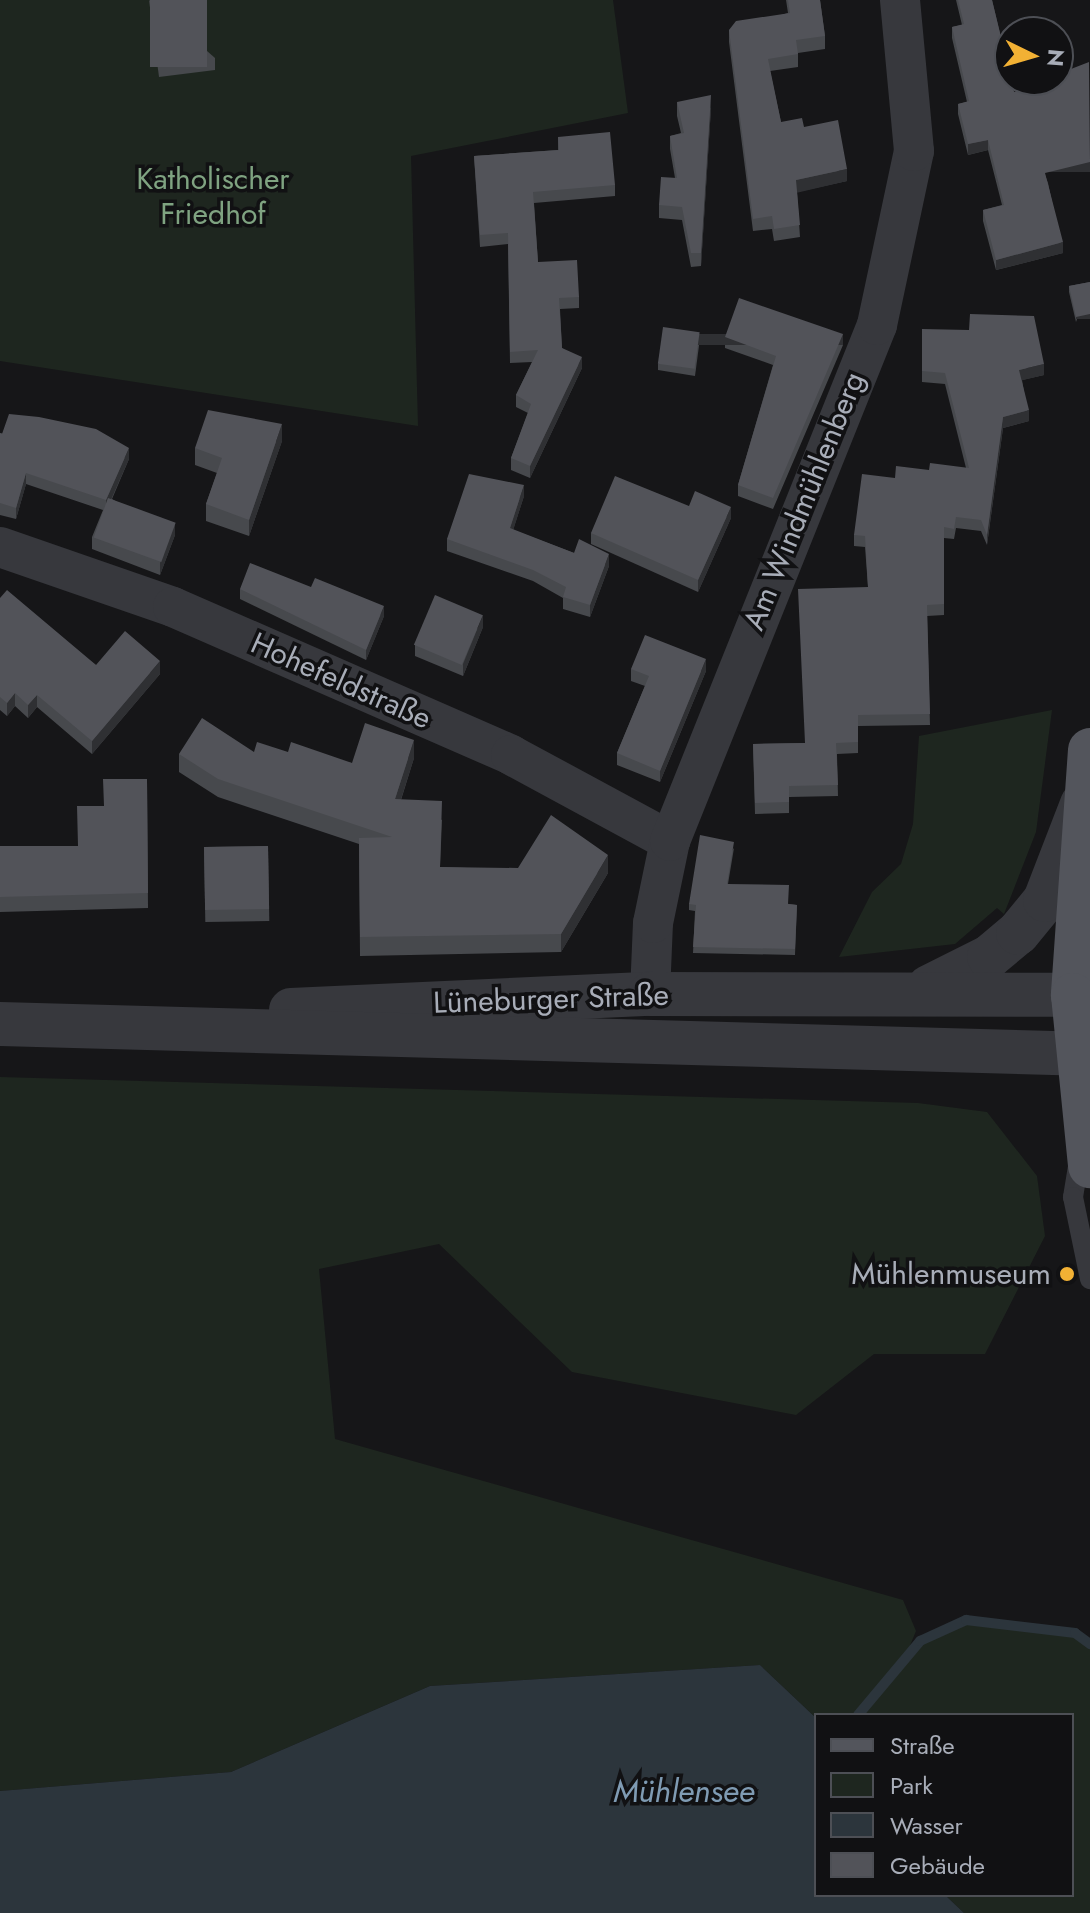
<!DOCTYPE html>
<html>
<head>
<meta charset="utf-8">
<style>
  body { margin:0 }
  #map { position:relative; width:1090px; height:1913px; overflow:hidden; background:#161618; font-family:Jost,sans-serif }
  div>[style] { position:absolute }
  [style*='--x'] { left:calc(var(--x)*1px); top:calc(var(--y)*1px); width:calc(var(--w)*1px); rotate:calc(var(--a)*1deg) }
  .green>* { inset:0; background:#1e261f }
  .water>* { inset:0; background:#2c353c }
  .stream>* { height:10px; margin:-5px; padding:0 5px; transform-origin:5px; border-radius:5px; background:#2c353c }
  .service>* { height:20px; margin:-10px; padding:0 10px; transform-origin:10px; border-radius:10px; background:#37383d }
  .minor>* { height:40px; margin:-20px; padding:0 20px; transform-origin:20px; border-radius:20px; background:#37383d }
  .tertiary>* { height:44px; margin:-22px; padding:0 22px; transform-origin:22px; border-radius:22px; background:#37383d }
  .primary>* { height:44px; margin:-22px; padding:0 22px; transform-origin:22px; border-radius:22px; background:#53555c }
  .wall>* { inset:0; background:#47494d; transform-origin:0 0 }
  .shaded-wall>* { inset:0; background:#2f3033; transform-origin:0 0 }
  .building>* { inset:0; background:#525359; transform-origin:0 0 }
  .dots>* { width:22px; height:22px; translate:-50% -50%; box-sizing:border-box; border:4px solid #111113; border-radius:50% }
  span { translate:-50% -50%; white-space:nowrap; text-align:center; line-height:1.15; -webkit-text-stroke:7px #111113; paint-order:stroke }
  .park-label { font-size:30px; color:#7fa381 }
  .street-label { font-size:30px; color:#a8adb8 }
  .poi-label { font-size:30px; color:#a8adb8 }
  .right { translate:-100% -50%; text-align:right }
  .water-label { font-size:32px; color:#7f9bb3; font-style:italic }
  .legend { position:absolute; left:814px; top:1713px; width:260px; height:184px; box-sizing:border-box; background:#111113; border:2px solid #4d4f55; margin:0; padding:10px 14px; list-style:none; font-size:24px; color:#a8adb8 }
  .legend li { display:flex; align-items:center; gap:16px; height:40px }
  .legend b { width:40px; border:2px solid #4d4f55 }
  .north { position:absolute; left:994px; top:16px; width:80px; height:80px; box-sizing:border-box; background:#111113; border:2px solid #4d4f55; border-radius:50%; rotate:95deg; font-size:22px; font-weight:700; line-height:32px; text-align:center; color:#a8adb8 }
  .north::after { content:''; display:block; margin:auto; width:28px; height:36px; background:#f2b134; clip-path:polygon(50% 0,100% 100%,50% 72%,0 100%) }
</style>
</head>
<body>
<div id="map">
  <div class="green">
    <i style="clip-path:polygon(0 0,613px 0,628px 113px,411px 156px,418px 426px,0 361px)"></i>
    <i style="clip-path:polygon(1052px 710px,1036px 832px,1004px 914px,997px 908px,955px 944px,839px 957px,872px 892px,901px 864px,913px 824px,919px 736px)"></i>
    <i style="clip-path:polygon(0 1077px,918px 1103px,987px 1112px,1037px 1176px,1045px 1236px,985px 1354px,874px 1354px,796px 1415px,572px 1372px,439px 1244px,319px 1269px,335px 1439px,903px 1600px,916px 1631px,907px 1653px,966px 1620px,1075px 1633px,1090px 1644px,1090px 1913px,964px 1913px,945px 1895px,1072px 1895px,1072px 1715px,816px 1718px,760px 1665px,430px 1686px,231px 1772px,0 1791px)"></i>
  </div>
  <div class="water">
    <i style="clip-path:polygon(760px 1665px,816px 1718px,816px 1895px,945px 1895px,964px 1913px,0 1913px,0 1791px,231px 1772px,430px 1686px)"></i>
  </div>
  <div class="stream">
    <i style="--x:858;--y:1715;--w:97;--a:-50"></i>
    <i style="--x:920;--y:1641;--w:51;--a:-24.5"></i>
    <i style="--x:966;--y:1620;--w:110;--a:6.8"></i>
    <i style="--x:1075;--y:1633;--w:19;--a:36"></i>
  </div>
  <div class="service">
    <i style="--x:1080;--y:1154;--w:44;--a:99.2"></i>
    <i style="--x:1073;--y:1197;--w:84;--a:78.3"></i>
  </div>
  <div class="minor">
    <i style="--x:0;--y:547;--w:183;--a:19.1"></i>
    <i style="--x:173;--y:607;--w:369;--a:23.6"></i>
    <i style="--x:511;--y:755;--w:181;--a:28.4"></i>
    <i style="--x:650;--y:994;--w:71;--a:-87.6"></i>
    <i style="--x:653;--y:923;--w:84;--a:-78.3"></i>
    <i style="--x:670;--y:841;--w:556;--a:-68.14"></i>
    <i style="--x:877;--y:325;--w:178;--a:-78"></i>
    <i style="--x:914;--y:151;--w:152;--a:-95.3"></i>
  </div>
  <div class="tertiary">
    <i style="--x:929;--y:987;--w:67;--a:-26.6"></i>
    <i style="--x:989;--y:957;--w:38;--a:-40"></i>
    <i style="--x:1018;--y:933;--w:43;--a:-50.7"></i>
    <i style="--x:1045;--y:900;--w:103;--a:-68.9"></i>
    <i style="--x:291;--y:1010;--w:359;--a:-2.6"></i>
    <i style="--x:650;--y:994;--w:440;--a:0.1"></i>
    <i style="--x:0;--y:1024;--w:1090;--a:1.58"></i>
  </div>
  <div class="primary">
    <i style="--x:1090;--y:750;--w:246;--a:94"></i>
    <i style="--x:1073;--y:995;--w:172;--a:84.3"></i>
  </div>
  <div class="wall">
    <i style="clip-path:polygon(149px 0,215px 58px,215px 70px,159px 77px)"></i>
    <i style="clip-path:polygon(786px 0,820px 0,825px 36px,825px 49px,798px 53px,798px 67px,770px 71px,781px 122px,804px 127px,847px 181px,797px 192px,800px 237px,774px 241px,772px 229px,753px 231px,729px 42px,729px 30px,788px 13px)"></i>
    <i style="clip-path:polygon(956px 0,992px 0,1014px 92px,1048px 183px,1063px 253px,996px 270px,983px 221px,983px 210px,1002px 205px,988px 150px,968px 155px,958px 114px,958px 104px,967px 102px,952px 38px,952px 27px,962px 25px)"></i>
    <i style="clip-path:polygon(677px 102px,711px 108px,701px 266px,691px 267px,682px 220px,659px 218px,659px 205px,675px 178px,670px 149px,670px 136px,681px 133px,677px 116px)"></i>
    <i style="clip-path:polygon(558px 137px,615px 185px,615px 196px,534px 203px,538px 262px,579px 297px,579px 308px,560px 309px,562px 348px,582px 368px,530px 478px,511px 470px,511px 458px,528px 413px,516px 407px,516px 395px,532px 362px,510px 363px,508px 244px,480px 247px,474px 156px,558px 150px)"></i>
    <i style="clip-path:polygon(1090px 282px,1076px 322px,1069px 292px,1069px 286px)"></i>
    <i style="clip-path:polygon(922px 329px,1044px 375px,1022px 380px,1029px 421px,1003px 428px,987px 545px,981px 531px,956px 528px,954px 539px,944px 538px,944px 615px,927px 616px,930px 725px,858px 726px,858px 753px,837px 754px,838px 796px,789px 797px,789px 813px,755px 814px,753px 744px,805px 743px,868px 587px,865px 547px,854px 546px,854px 535px,895px 478px,929px 470px,966px 468px,945px 384px,922px 382px)"></i>
    <i style="clip-path:polygon(725px 337px,843px 345px,773px 509px,738px 496px,738px 485px,773px 365px,725px 348px)"></i>
    <i style="clip-path:polygon(700px 338px,695px 376px,658px 370px,658px 364px)"></i>
    <i style="clip-path:polygon(0 433px,129px 459px,112px 499px,175px 535px,160px 575px,92px 549px,92px 537px,103px 510px,26px 484px,16px 519px,0 515px)"></i>
    <i style="clip-path:polygon(282px 441px,249px 536px,206px 521px,206px 504px,217px 473px,195px 465px,195px 448px)"></i>
    <i style="clip-path:polygon(524px 496px,513px 530px,609px 566px,590px 617px,563px 609px,563px 598px,533px 581px,447px 551px,447px 539px)"></i>
    <i style="clip-path:polygon(689px 506px,731px 518px,698px 592px,591px 544px,591px 533px)"></i>
    <i style="clip-path:polygon(311px 587px,384px 616px,366px 660px,240px 599px,240px 589px)"></i>
    <i style="clip-path:polygon(0 598px,96px 665px,160px 674px,92px 754px,37px 707px,28px 718px,15px 706px,7px 716px,0 710px)"></i>
    <i style="clip-path:polygon(483px 627px,463px 676px,415px 656px,415px 645px)"></i>
    <i style="clip-path:polygon(631px 669px,706px 671px,660px 782px,617px 765px,617px 753px,645px 686px,631px 681px)"></i>
    <i style="clip-path:polygon(288px 752px,352px 763px,414px 758px,401px 800px,442px 820px,440px 867px,608px 873px,561px 952px,360px 956px,359px 844px,218px 797px,179px 772px,179px 754px)"></i>
    <i style="clip-path:polygon(147px 779px,148px 908px,0 912px,0 846px,78px 846px,104px 806px)"></i>
    <i style="left:268px;top:846px;width:75px;height:64px;rotate:89deg"></i>
    <i style="clip-path:polygon(734px 848px,728px 884px,789px 904px,797px 905px,795px 955px,693px 953px,695px 911px,689px 910px,689px 904px)"></i>
  </div>
  <div class="shaded-wall">
    <i style="clip-path:polygon(711px 95px,711px 108px,701px 266px,701px 253px)"></i>
    <i style="clip-path:polygon(988px 140px,988px 150px,968px 155px,968px 144px)"></i>
    <i style="left:1090px;top:162px;width:10px;height:46px;rotate:90deg"></i>
    <i style="clip-path:polygon(847px 169px,847px 181px,796px 193px,796px 180px)"></i>
    <i style="clip-path:polygon(1063px 242px,1063px 253px,996px 270px,996px 260px)"></i>
    <i style="left:1090px;top:314px;width:5px;height:14px;rotate:90deg"></i>
    <i style="left:843px;top:334px;width:11px;height:178px;rotate:90deg"></i>
    <i style="clip-path:polygon(582px 357px,582px 368px,530px 478px,530px 466px)"></i>
    <i style="clip-path:polygon(1044px 364px,1044px 375px,1019px 381px,1019px 370px)"></i>
    <i style="clip-path:polygon(1029px 410px,1029px 421px,1003px 428px,987px 545px,987px 535px,1003px 417px)"></i>
    <i style="clip-path:polygon(282px 424px,282px 441px,249px 536px,249px 520px)"></i>
    <i style="clip-path:polygon(129px 448px,129px 459px,106px 511px,106px 500px)"></i>
    <i style="clip-path:polygon(26px 473px,26px 484px,16px 519px,16px 508px)"></i>
    <i style="clip-path:polygon(524px 485px,524px 496px,510px 540px,510px 528px)"></i>
    <i style="clip-path:polygon(731px 507px,731px 518px,698px 592px,698px 580px)"></i>
    <i style="clip-path:polygon(175px 523px,175px 535px,160px 575px,160px 563px)"></i>
    <i style="clip-path:polygon(609px 554px,609px 566px,590px 617px,590px 605px)"></i>
    <i style="clip-path:polygon(384px 606px,384px 616px,366px 660px,366px 650px)"></i>
    <i style="clip-path:polygon(483px 615px,483px 627px,463px 676px,463px 664px)"></i>
    <i style="clip-path:polygon(706px 659px,706px 671px,660px 782px,660px 771px)"></i>
    <i style="clip-path:polygon(160px 661px,160px 674px,92px 754px,92px 741px)"></i>
    <i style="clip-path:polygon(15px 693px,15px 706px,7px 716px,7px 703px)"></i>
    <i style="clip-path:polygon(37px 695px,37px 707px,28px 718px,28px 705px)"></i>
    <i style="clip-path:polygon(414px 740px,414px 758px,395px 818px,395px 799px)"></i>
    <i style="clip-path:polygon(608px 855px,608px 873px,561px 952px,561px 934px)"></i>
  </div>
  <div class="building">
    <i style="left:150px;top:0;width:57px;height:67px"></i>
    <i style="clip-path:polygon(788px 0,820px 0,825px 36px,796px 40px,798px 54px,768px 59px,781px 122px,802px 118px,804px 127px,838px 120px,847px 169px,796px 180px,800px 225px,774px 229px,772px 216px,753px 219px,729px 30px,736px 21px,790px 13px)"></i>
    <i style="clip-path:polygon(958px 0,992px 0,1010px 74px,1010px 80px,1011px 80px,1014px 92px,1044px 80px,1058px 80px,1058px 74px,1089px 62px,1090px 162px,1045px 173px,1063px 242px,996px 260px,983px 210px,1004px 205px,988px 140px,968px 144px,958px 104px,969px 101px,952px 27px,964px 24px)"></i>
    <i style="clip-path:polygon(711px 95px,701px 253px,691px 253px,682px 207px,659px 205px,661px 177px,677px 178px,670px 136px,684px 133px,677px 102px)"></i>
    <i style="clip-path:polygon(610px 132px,615px 185px,533px 192px,538px 262px,577px 260px,579px 297px,559px 298px,562px 348px,582px 357px,530px 466px,511px 458px,531px 404px,516px 395px,538px 350px,510px 352px,508px 233px,480px 235px,474px 156px,559px 150px,558px 137px)"></i>
    <i style="clip-path:polygon(1090px 282px,1090px 314px,1076px 317px,1069px 286px)"></i>
    <i style="clip-path:polygon(739px 298px,843px 334px,773px 498px,738px 485px,776px 356px,725px 337px)"></i>
    <i style="clip-path:polygon(970px 314px,1034px 316px,1044px 364px,1019px 370px,1029px 410px,1003px 417px,987px 535px,981px 520px,956px 517px,954px 529px,944px 527px,944px 604px,927px 605px,930px 714px,858px 715px,858px 742px,836px 743px,838px 785px,789px 786px,789px 802px,755px 803px,753px 744px,805px 743px,798px 589px,868px 587px,865px 536px,854px 535px,862px 474px,895px 478px,896px 466px,929px 470px,930px 463px,969px 468px,945px 373px,922px 371px,922px 329px,969px 330px)"></i>
    <i style="left:663px;top:327px;width:37px;height:37px;rotate:8deg"></i>
    <i style="clip-path:polygon(208px 410px,282px 424px,249px 520px,206px 504px,222px 458px,195px 448px)"></i>
    <i style="clip-path:polygon(9px 414px,39px 417px,96px 429px,129px 448px,106px 500px,26px 473px,16px 508px,0 503px,0 433px,2px 434px)"></i>
    <i style="clip-path:polygon(469px 474px,524px 485px,510px 528px,574px 553px,579px 539px,609px 554px,590px 605px,563px 597px,566px 587px,533px 570px,447px 539px)"></i>
    <i style="clip-path:polygon(615px 476px,689px 506px,695px 491px,731px 507px,698px 580px,591px 533px)"></i>
    <i style="left:108px;top:498px;width:72px;height:42px;rotate:20deg"></i>
    <i style="clip-path:polygon(250px 563px,311px 587px,315px 578px,384px 606px,366px 650px,240px 589px)"></i>
    <i style="clip-path:polygon(7px 590px,96px 665px,125px 631px,160px 661px,92px 741px,37px 695px,28px 705px,15px 693px,7px 703px,0 697px,0 598px)"></i>
    <i style="left:435px;top:595px;width:52px;height:54px;rotate:23deg"></i>
    <i style="clip-path:polygon(645px 635px,706px 659px,660px 771px,617px 753px,649px 676px,631px 669px)"></i>
    <i style="clip-path:polygon(202px 718px,254px 752px,257px 742px,288px 752px,291px 742px,352px 763px,365px 723px,414px 740px,395px 799px,442px 801px,440px 867px,518px 868px,551px 815px,608px 855px,561px 934px,360px 937px,359px 838px,392px 837px,218px 779px,179px 754px)"></i>
    <i style="clip-path:polygon(103px 779px,147px 779px,148px 893px,0 897px,0 846px,78px 846px,77px 806px,104px 806px)"></i>
    <i style="clip-path:polygon(700px 835px,734px 842px,727px 884px,789px 885px,788px 904px,797px 905px,795px 949px,693px 947px,696px 905px,689px 904px)"></i>
    <i style="left:268px;top:846px;width:63px;height:64px;rotate:89deg"></i>
  </div>
  <div class="dots">
    <i style="left:1067px;top:1274px;background:#f2b134"></i>
  </div>
  <div class="park-label">
    <span style="left:213px;top:196px">Katholischer<br>Friedhof</span>
  </div>
  <div class="street-label">
    <span style="left:804px;top:501px;rotate:-68deg">Am Windmühlenberg</span>
    <span style="left:341px;top:681px;rotate:24deg">Hohefeldstraße</span>
    <span style="left:551px;top:999px;rotate:-2deg">Lüneburger Straße</span>
  </div>
  <div class="poi-label">
    <span class="right" style="left:1051px;top:1274px">Mühlenmuseum</span>
  </div>
  <div class="water-label">
    <span style="left:684px;top:1791px">Mühlensee</span>
  </div>
  <ul class="legend">
  <li><b style="height:10px;background:#53555c"></b>Straße</li>
  <li><b style="height:22px;background:#1e261f"></b>Park</li>
  <li><b style="height:22px;background:#2c353c"></b>Wasser</li>
  <li><b style="height:22px;background:#525359"></b>Gebäude</li>
  </ul>
  <div class="north">N</div>
</div>
</body>
</html>
